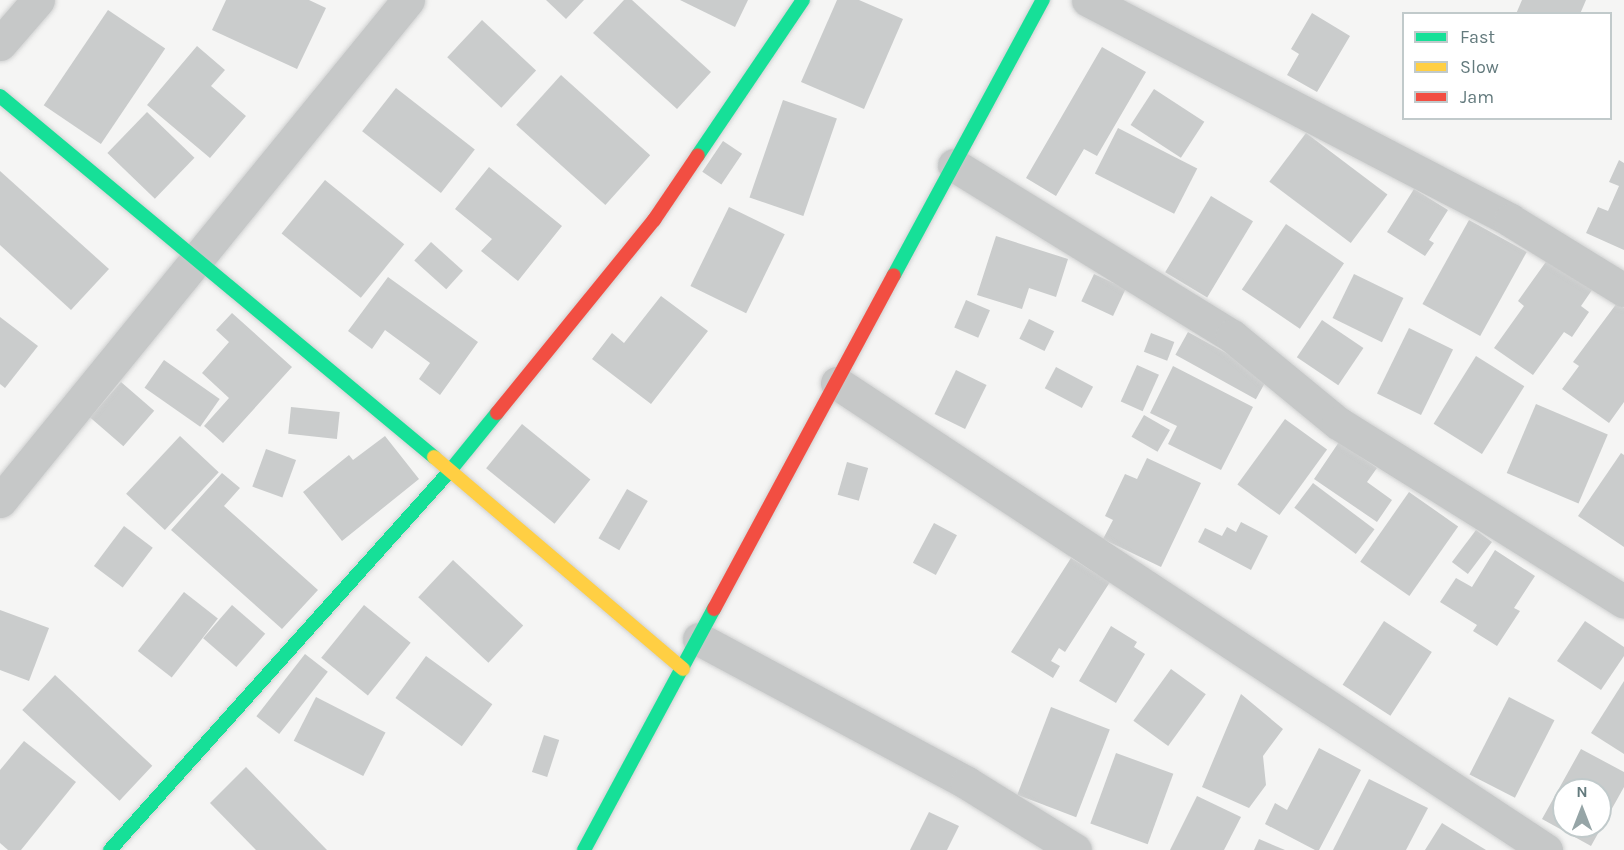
<!DOCTYPE html>
<html>
<head>
<meta charset="utf-8">
<style>
  body { margin:0 }
  #map { position:relative; width:1624px; height:850px; overflow:hidden; background:#f5f5f4; font-family:Karla,sans-serif }
  div>[style] { position:absolute }
  [style*='--x'] { left:calc(var(--x)*1px); top:calc(var(--y)*1px); width:calc(var(--w)*1px); rotate:calc(var(--a)*1deg) }
  .building>* { inset:0; background:#cacccc; transform-origin:0 0 }
  .roads { filter:drop-shadow(0 0 2px #d0d1d1) drop-shadow(0 0 2px #d0d1d1) }
  .street>* { height:33px; margin:-16.5px; padding:0 16.5px; transform-origin:16.5px; border-radius:16.5px; background:#c6c8c8 }
  .fast>* { height:14px; margin:-7px; padding:0 7px; transform-origin:7px; border-radius:7px; background:#16e098 }
  .slow>* { height:14px; margin:-7px; padding:0 7px; transform-origin:7px; border-radius:7px; background:#ffcf43 }
  .jam>* { height:14px; margin:-7px; padding:0 7px; transform-origin:7px; border-radius:7px; background:#f24e42 }
  span { translate:-50% -50%; white-space:nowrap; text-align:center; line-height:1.15; -webkit-text-stroke:6px #fff; paint-order:stroke }
  .legend { position:absolute; left:1402px; top:12px; width:210px; height:108px; box-sizing:border-box; background:#fff; border:2px solid #c1cacb; margin:0; padding:8px 10px; list-style:none; font-size:18px; color:#637a7d }
  .legend li { display:flex; align-items:center; gap:12px; height:30px }
  .legend b { width:30px; border:2px solid #c1cacb }
  .north { position:absolute; left:1552px; top:778px; width:60px; height:60px; box-sizing:border-box; background:#fff; border:2px solid #c1cacb; border-radius:50%; rotate:0deg; font-size:16px; font-weight:700; line-height:24px; text-align:center; color:#637a7d }
  .north::after { content:''; display:block; margin:auto; width:21px; height:27px; background:#96a5a7; clip-path:polygon(50% 0,100% 100%,50% 72%,0 100%) }
</style>
</head>
<body>
<div id="map">
  <div class="building">
    <i style="clip-path:polygon(226px 0,309px 0,326px 8px,297px 69px,212px 30px)"></i>
    <i style="clip-path:polygon(546px 0,584px 0,566px 19px)"></i>
    <i style="clip-path:polygon(624px 0,632px 0,711px 72px,677px 109px,593px 33px)"></i>
    <i style="clip-path:polygon(680px 0,748px 0,735px 27px)"></i>
    <i style="clip-path:polygon(837px 0,859px 0,903px 19px,864px 109px,801px 82px)"></i>
    <i style="clip-path:polygon(1522px 0,1586px 0,1580px 14px,1516px 14px)"></i>
    <i style="left:108px;top:10px;width:69px;height:115px;rotate:34deg"></i>
    <i style="clip-path:polygon(1312px 13px,1350px 36px,1317px 92px,1287px 75px,1299px 54px,1291px 49px)"></i>
    <i style="left:482px;top:20px;width:74px;height:51px;rotate:43deg"></i>
    <i style="clip-path:polygon(197px 46px,225px 70px,211px 86px,246px 116px,210px 158px,147px 105px)"></i>
    <i style="clip-path:polygon(1102px 47px,1146px 72px,1097px 156px,1084px 149px,1056px 196px,1026px 178px)"></i>
    <i style="left:561px;top:75px;width:120px;height:67px;rotate:42deg"></i>
    <i style="left:396px;top:88px;width:100px;height:55px;rotate:38deg"></i>
    <i style="left:1154px;top:89px;width:60px;height:43px;rotate:33deg"></i>
    <i style="left:783px;top:100px;width:57px;height:103px;rotate:19deg"></i>
    <i style="left:147px;top:112px;width:66px;height:57px;rotate:44deg"></i>
    <i style="left:1118px;top:128px;width:89px;height:51px;rotate:27deg"></i>
    <i style="left:1306px;top:133px;width:102px;height:61px;rotate:37deg"></i>
    <i style="left:723px;top:141px;width:23px;height:37px;rotate:34deg"></i>
    <i style="clip-path:polygon(1619px 160px,1624px 163px,1624px 250px,1586px 233px,1598px 207px,1608px 211px,1619px 186px,1609px 182px)"></i>
    <i style="clip-path:polygon(489px 167px,562px 226px,518px 281px,481px 251px,492px 239px,455px 209px)"></i>
    <i style="clip-path:polygon(0 171px,109px 269px,71px 310px,0 245px)"></i>
    <i style="left:325px;top:180px;width:102px;height:69px;rotate:39deg"></i>
    <i style="clip-path:polygon(1414px 189px,1448px 210px,1429px 240px,1434px 243px,1425px 256px,1387px 232px)"></i>
    <i style="left:1211px;top:196px;width:49px;height:89px;rotate:31deg"></i>
    <i style="left:729px;top:207px;width:62px;height:88px;rotate:26deg"></i>
    <i style="left:1469px;top:220px;width:66px;height:96px;rotate:29deg"></i>
    <i style="left:1286px;top:224px;width:70px;height:79px;rotate:34deg"></i>
    <i style="clip-path:polygon(996px 236px,1068px 259px,1056px 297px,1029px 288px,1022px 309px,977px 295px)"></i>
    <i style="left:431px;top:242px;width:43px;height:25px;rotate:42deg"></i>
    <i style="clip-path:polygon(1548px 259px,1592px 290px,1581px 306px,1589px 312px,1572px 337px,1564px 332px,1533px 375px,1494px 348px,1524px 306px,1518px 301px)"></i>
    <i style="left:1094px;top:274px;width:35px;height:30px;rotate:25deg"></i>
    <i style="left:1354px;top:274px;width:55px;height:49px;rotate:26deg"></i>
    <i style="clip-path:polygon(388px 277px,478px 342px,440px 395px,419px 379px,430px 363px,385px 330px,372px 349px,348px 331px)"></i>
    <i style="clip-path:polygon(661px 296px,708px 331px,651px 404px,592px 359px,612px 333px,624px 343px)"></i>
    <i style="left:966px;top:300px;width:26px;height:30px;rotate:23deg"></i>
    <i style="clip-path:polygon(1617px 303px,1624px 308px,1624px 402px,1609px 423px,1562px 389px,1579px 366px,1573px 362px)"></i>
    <i style="clip-path:polygon(232px 313px,292px 367px,223px 443px,204px 426px,229px 398px,202px 373px,229px 342px,216px 330px)"></i>
    <i style="clip-path:polygon(0 317px,38px 346px,5px 388px,0 384px)"></i>
    <i style="left:1029px;top:319px;width:28px;height:22px;rotate:26deg"></i>
    <i style="left:1322px;top:320px;width:50px;height:45px;rotate:34deg"></i>
    <i style="left:1409px;top:328px;width:49px;height:73px;rotate:26deg"></i>
    <i style="left:1188px;top:332px;width:92px;height:26px;rotate:29deg"></i>
    <i style="left:1151px;top:333px;width:25px;height:20px;rotate:21deg"></i>
    <i style="left:1476px;top:356px;width:57px;height:80px;rotate:32deg"></i>
    <i style="left:164px;top:360px;width:68px;height:34px;rotate:35deg"></i>
    <i style="left:1137px;top:365px;width:24px;height:40px;rotate:24deg"></i>
    <i style="clip-path:polygon(1173px 366px,1253px 407px,1221px 470px,1168px 444px,1177px 426px,1150px 413px)"></i>
    <i style="left:1056px;top:367px;width:42px;height:24px;rotate:28deg"></i>
    <i style="left:956px;top:370px;width:34px;height:49px;rotate:26deg"></i>
    <i style="left:121px;top:382px;width:44px;height:47px;rotate:41deg"></i>
    <i style="left:1536px;top:404px;width:78px;height:75px;rotate:23deg"></i>
    <i style="left:291px;top:407px;width:49px;height:27px;rotate:6deg"></i>
    <i style="left:1144px;top:415px;width:30px;height:25px;rotate:30deg"></i>
    <i style="left:1285px;top:419px;width:52px;height:81px;rotate:36deg"></i>
    <i style="left:522px;top:424px;width:88px;height:57px;rotate:39deg"></i>
    <i style="left:180px;top:436px;width:53px;height:79px;rotate:43deg"></i>
    <i style="clip-path:polygon(385px 436px,419px 479px,342px 541px,303px 492px,349px 455px,353px 460px)"></i>
    <i style="clip-path:polygon(1339px 442px,1377px 468px,1367px 482px,1392px 500px,1377px 522px,1314px 479px)"></i>
    <i style="left:266px;top:449px;width:32px;height:40px;rotate:20deg"></i>
    <i style="clip-path:polygon(1621px 453px,1624px 455px,1624px 547px,1578px 516px)"></i>
    <i style="clip-path:polygon(1147px 458px,1201px 483px,1161px 567px,1103px 539px,1113px 520px,1105px 516px,1125px 474px,1137px 479px)"></i>
    <i style="left:847px;top:462px;width:22px;height:34px;rotate:16deg"></i>
    <i style="clip-path:polygon(222px 473px,240px 488px,224px 506px,318px 590px,282px 629px,171px 530px)"></i>
    <i style="left:1313px;top:483px;width:77px;height:31px;rotate:37deg"></i>
    <i style="left:627px;top:489px;width:24px;height:57px;rotate:30deg"></i>
    <i style="left:1409px;top:492px;width:60px;height:85px;rotate:35deg"></i>
    <i style="clip-path:polygon(1241px 522px,1268px 536px,1251px 570px,1198px 542px,1205px 528px,1222px 536px,1227px 527px,1236px 532px)"></i>
    <i style="left:934px;top:523px;width:26px;height:45px;rotate:28deg"></i>
    <i style="left:124px;top:526px;width:36px;height:50px;rotate:37deg"></i>
    <i style="left:1476px;top:530px;width:20px;height:40px;rotate:37deg"></i>
    <i style="clip-path:polygon(1495px 550px,1535px 576px,1514px 608px,1520px 611px,1497px 646px,1473px 631px,1477px 625px,1440px 602px,1456px 578px,1472px 587px)"></i>
    <i style="clip-path:polygon(1071px 558px,1110px 582px,1065px 652px,1059px 648px,1051px 661px,1060px 666px,1053px 678px,1011px 652px)"></i>
    <i style="left:453px;top:560px;width:96px;height:51px;rotate:43deg"></i>
    <i style="left:184px;top:592px;width:43px;height:75px;rotate:38deg"></i>
    <i style="left:232px;top:605px;width:44px;height:44px;rotate:41deg"></i>
    <i style="left:364px;top:605px;width:60px;height:68px;rotate:39deg"></i>
    <i style="clip-path:polygon(0 610px,49px 628px,29px 681px,0 670px)"></i>
    <i style="left:1384px;top:621px;width:57px;height:76px;rotate:33deg"></i>
    <i style="clip-path:polygon(1585px 621px,1624px 647px,1624px 656px,1601px 690px,1557px 661px)"></i>
    <i style="clip-path:polygon(1111px 626px,1137px 642px,1134px 647px,1145px 654px,1116px 703px,1079px 681px)"></i>
    <i style="left:305px;top:654px;width:29px;height:79px;rotate:38deg"></i>
    <i style="left:426px;top:656px;width:82px;height:52px;rotate:36deg"></i>
    <i style="left:1171px;top:669px;width:43px;height:64px;rotate:36deg"></i>
    <i style="left:55px;top:675px;width:133px;height:48px;rotate:43deg"></i>
    <i style="clip-path:polygon(1624px 681px,1624px 754px,1591px 733px)"></i>
    <i style="clip-path:polygon(1241px 694px,1283px 729px,1263px 756px,1266px 785px,1249px 808px,1202px 787px)"></i>
    <i style="left:316px;top:697px;width:78px;height:49px;rotate:27deg"></i>
    <i style="left:1509px;top:697px;width:51px;height:87px;rotate:27deg"></i>
    <i style="left:1051px;top:707px;width:63px;height:94px;rotate:21deg"></i>
    <i style="left:544px;top:735px;width:16px;height:39px;rotate:18deg"></i>
    <i style="clip-path:polygon(24px 741px,76px 782px,21px 850px,8px 850px,0 843px,0 770px)"></i>
    <i style="clip-path:polygon(1319px 748px,1361px 770px,1319px 850px,1315px 850px,1265px 824px,1275px 803px,1287px 810px)"></i>
    <i style="clip-path:polygon(evenodd,1581px 749px,1624px 772px,1624px 787px,1591px 846px,1542px 819px,1581px 749px,1564px 790px,1600px 790px,1600px 826px,1564px 826px,1564px 790px)"></i>
    <i style="left:1116px;top:753px;width:61px;height:75px;rotate:20deg"></i>
    <i style="clip-path:polygon(246px 767px,327px 850px,256px 850px,210px 803px)"></i>
    <i style="clip-path:polygon(1369px 779px,1428px 808px,1406px 850px,1333px 850px)"></i>
    <i style="clip-path:polygon(1197px 796px,1241px 817px,1224px 850px,1170px 850px)"></i>
    <i style="clip-path:polygon(929px 812px,959px 826px,947px 850px,910px 850px)"></i>
    <i style="clip-path:polygon(1442px 823px,1486px 850px,1425px 850px)"></i>
    <i style="clip-path:polygon(1259px 839px,1285px 850px,1254px 850px)"></i>
  </div>
  <div class="roads">
    <div class="street">
      <i style="--x:1088;--y:0;--w:476;--a:27.5"></i>
      <i style="--x:1510;--y:220;--w:134;--a:31.6"></i>
      <i style="--x:0;--y:44;--w:58;--a:-49.2"></i>
      <i style="--x:954;--y:165;--w:326;--a:31.6"></i>
      <i style="--x:1232;--y:336;--w:137;--a:39.4"></i>
      <i style="--x:1338;--y:423;--w:337;--a:32"></i>
      <i style="--x:837;--y:383;--w:849;--a:33.37"></i>
      <i style="--x:0;--y:501;--w:646;--a:-50.84"></i>
      <i style="--x:699;--y:639;--w:304;--a:28.2"></i>
      <i style="--x:967;--y:783;--w:127;--a:31.8"></i>
    </div>
    <div class="fast">
      <i style="--x:0;--y:96;--w:565;--a:39.75"></i>
      <i style="--x:698;--y:155;--w:187;--a:-55.9"></i>
      <i style="--x:894;--y:275;--w:313;--a:-61.6"></i>
      <i style="--x:110;--y:850;--w:508;--a:-48.11"></i>
      <i style="--x:449;--y:472;--w:76;--a:-50.9"></i>
      <i style="--x:584;--y:850;--w:274;--a:-61.7"></i>
    </div>
    <div class="slow">
      <i style="--x:434;--y:457;--w:327;--a:40.4"></i>
    </div>
    <div class="jam">
      <i style="--x:497;--y:413;--w:249;--a:-50.9"></i>
      <i style="--x:654;--y:220;--w:78;--a:-55.9"></i>
      <i style="--x:714;--y:609;--w:379;--a:-61.7"></i>
    </div>
  </div>
  <ul class="legend">
  <li><b style="height:8px;background:#16e098"></b>Fast</li>
  <li><b style="height:8px;background:#ffcf43"></b>Slow</li>
  <li><b style="height:8px;background:#f24e42"></b>Jam</li>
  </ul>
  <div class="north">N</div>
</div>
</body>
</html>
